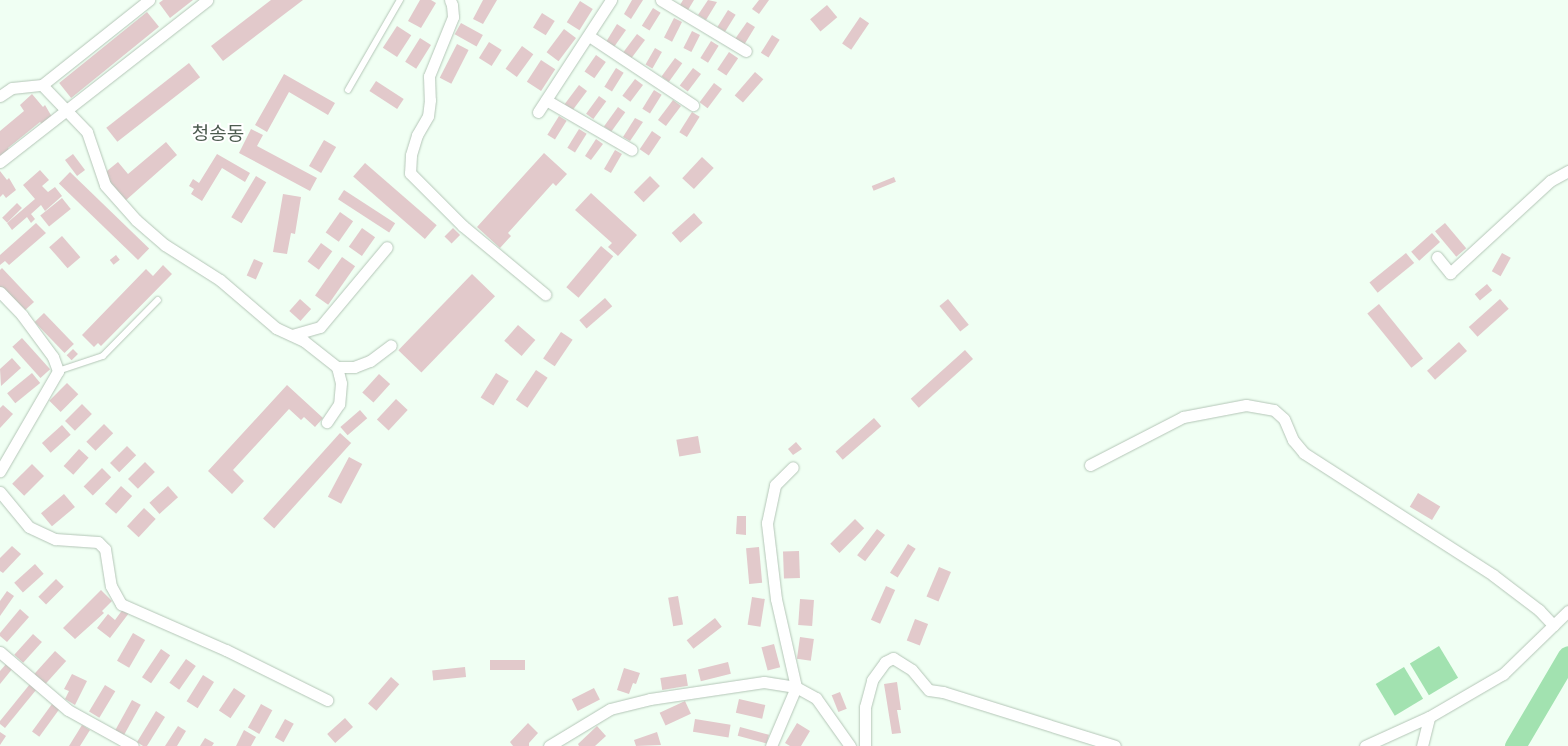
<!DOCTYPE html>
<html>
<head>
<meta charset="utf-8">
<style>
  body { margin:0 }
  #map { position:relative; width:1568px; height:746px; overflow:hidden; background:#f0fff3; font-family:"Source Sans 3","Noto Sans KR",sans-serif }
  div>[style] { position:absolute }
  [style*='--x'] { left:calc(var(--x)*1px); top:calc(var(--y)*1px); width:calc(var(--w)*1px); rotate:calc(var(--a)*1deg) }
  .water>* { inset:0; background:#a2e2b0; transform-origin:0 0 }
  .river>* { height:21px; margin:-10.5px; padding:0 10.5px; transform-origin:10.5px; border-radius:10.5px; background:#a2e2b0 }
  .building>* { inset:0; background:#e2c9cb; transform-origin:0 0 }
  .roads { filter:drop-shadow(0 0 1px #b4c6b7) drop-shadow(0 0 1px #b4c6b7) }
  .lane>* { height:5.5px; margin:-2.75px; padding:0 2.75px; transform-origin:2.75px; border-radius:2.75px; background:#fff }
  .street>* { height:11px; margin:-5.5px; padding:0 5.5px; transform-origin:5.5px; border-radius:5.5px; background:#fff }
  span { translate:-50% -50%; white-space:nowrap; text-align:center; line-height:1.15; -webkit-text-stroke:4px #fff; paint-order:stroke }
  .quarter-label { font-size:19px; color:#4c5b4f }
</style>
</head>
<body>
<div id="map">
  <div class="water">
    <i style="left:1439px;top:646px;width:37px;height:34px;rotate:59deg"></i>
    <i style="left:1404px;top:667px;width:37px;height:33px;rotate:59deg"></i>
  </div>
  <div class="river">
    <i style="--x:1515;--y:746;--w:104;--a:-59.5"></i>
  </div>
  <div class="building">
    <i style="clip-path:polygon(163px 0,193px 0,170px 18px,159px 3px)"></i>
    <i style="clip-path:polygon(271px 0,303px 0,223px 61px,211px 46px)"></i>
    <i style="clip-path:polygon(420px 0,431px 0,436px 3px,421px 28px,408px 21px)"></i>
    <i style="clip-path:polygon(483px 0,497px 0,483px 24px,473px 19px)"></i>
    <i style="clip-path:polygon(632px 0,643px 0,631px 19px,624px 14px)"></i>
    <i style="clip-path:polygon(683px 0,694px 0,688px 10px,680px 5px)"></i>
    <i style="clip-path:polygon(708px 0,717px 2px,706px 20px,698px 15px)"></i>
    <i style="clip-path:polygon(759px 0,769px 0,759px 14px,752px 9px)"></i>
    <i style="left:580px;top:1px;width:15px;height:25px;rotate:32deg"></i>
    <i style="left:827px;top:5px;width:16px;height:22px;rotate:50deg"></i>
    <i style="left:653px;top:8px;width:9px;height:21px;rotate:32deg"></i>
    <i style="left:728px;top:10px;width:9px;height:20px;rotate:32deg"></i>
    <i style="left:147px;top:12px;width:19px;height:113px;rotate:51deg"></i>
    <i style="left:542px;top:13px;width:15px;height:17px;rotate:32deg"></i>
    <i style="left:860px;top:17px;width:11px;height:32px;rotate:34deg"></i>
    <i style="left:674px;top:18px;width:9px;height:22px;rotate:27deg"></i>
    <i style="clip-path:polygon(747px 22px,755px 27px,744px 45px,735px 39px)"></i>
    <i style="left:461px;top:23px;width:25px;height:13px;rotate:29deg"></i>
    <i style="clip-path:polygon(617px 24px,626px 30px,614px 47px,606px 42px)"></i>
    <i style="left:397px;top:26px;width:17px;height:26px;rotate:33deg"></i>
    <i style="left:564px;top:29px;width:15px;height:29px;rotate:37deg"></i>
    <i style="left:692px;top:31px;width:9px;height:19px;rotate:27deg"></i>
    <i style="left:637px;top:34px;width:10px;height:24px;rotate:37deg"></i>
    <i style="left:772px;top:35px;width:9px;height:21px;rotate:32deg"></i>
    <i style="left:420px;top:38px;width:13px;height:28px;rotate:32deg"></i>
    <i style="left:711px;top:41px;width:9px;height:20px;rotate:32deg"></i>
    <i style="left:489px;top:42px;width:15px;height:19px;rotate:32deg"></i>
    <i style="left:457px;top:44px;width:13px;height:38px;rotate:27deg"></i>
    <i style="left:522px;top:46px;width:14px;height:28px;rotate:36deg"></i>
    <i style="left:655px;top:48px;width:8px;height:19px;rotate:30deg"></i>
    <i style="left:729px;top:52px;width:11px;height:21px;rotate:34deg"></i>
    <i style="left:596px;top:55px;width:12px;height:20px;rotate:35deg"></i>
    <i style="left:675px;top:58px;width:9px;height:23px;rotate:36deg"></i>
    <i style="left:541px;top:60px;width:17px;height:26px;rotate:33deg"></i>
    <i style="left:189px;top:63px;width:18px;height:105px;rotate:52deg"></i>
    <i style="left:616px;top:68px;width:9px;height:22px;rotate:32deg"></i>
    <i style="left:693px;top:68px;width:10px;height:22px;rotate:37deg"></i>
    <i style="left:755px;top:72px;width:11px;height:31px;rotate:41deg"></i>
    <i style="clip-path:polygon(284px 74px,335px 103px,328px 115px,289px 92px,267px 132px,255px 125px)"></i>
    <i style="left:635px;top:79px;width:10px;height:21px;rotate:37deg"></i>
    <i style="left:376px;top:81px;width:33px;height:12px;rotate:33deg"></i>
    <i style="left:714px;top:83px;width:10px;height:24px;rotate:37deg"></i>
    <i style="left:579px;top:85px;width:10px;height:24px;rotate:37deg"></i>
    <i style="left:654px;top:90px;width:9px;height:22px;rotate:32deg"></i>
    <i style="clip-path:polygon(32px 94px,43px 107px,45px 105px,52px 117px,43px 125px,40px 122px,8px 148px,10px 151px,0 158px,0 131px,24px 111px,20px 105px)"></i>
    <i style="left:599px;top:96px;width:9px;height:22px;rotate:36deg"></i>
    <i style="left:673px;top:100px;width:10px;height:25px;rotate:37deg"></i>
    <i style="left:618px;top:107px;width:9px;height:24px;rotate:36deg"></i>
    <i style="left:692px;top:112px;width:9px;height:24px;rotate:32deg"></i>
    <i style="left:559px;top:116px;width:9px;height:22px;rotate:32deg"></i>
    <i style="clip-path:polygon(635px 118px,643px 122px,630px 141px,623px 137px)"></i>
    <i style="clip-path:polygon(251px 129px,263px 135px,257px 146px,317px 178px,310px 191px,239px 153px)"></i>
    <i style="left:579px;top:129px;width:9px;height:22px;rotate:32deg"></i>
    <i style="left:652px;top:131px;width:11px;height:22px;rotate:34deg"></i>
    <i style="clip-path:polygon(596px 139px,603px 144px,591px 160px,585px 156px)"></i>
    <i style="left:324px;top:140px;width:14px;height:30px;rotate:30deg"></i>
    <i style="clip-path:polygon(166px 142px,177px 155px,125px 201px,102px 175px,118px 162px,128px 174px)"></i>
    <i style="left:615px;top:150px;width:8px;height:22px;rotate:30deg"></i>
    <i style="clip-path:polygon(544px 153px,567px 174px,556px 186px,553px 183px,508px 233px,511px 236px,500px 248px,477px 227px)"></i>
    <i style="left:73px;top:154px;width:20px;height:10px;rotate:53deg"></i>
    <i style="clip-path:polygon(217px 154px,250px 173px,245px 182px,222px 168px,202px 201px,191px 194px,194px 189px,189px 186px,193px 179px,199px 183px)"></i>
    <i style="left:702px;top:157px;width:16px;height:29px;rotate:43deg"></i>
    <i style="left:365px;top:163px;width:95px;height:18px;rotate:41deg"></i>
    <i style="clip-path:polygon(40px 170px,49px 180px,42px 186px,48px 192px,55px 187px,62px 196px,45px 211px,41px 205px,31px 214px,35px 219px,31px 223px,27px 217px,12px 230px,7px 223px,35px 199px,23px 185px)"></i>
    <i style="clip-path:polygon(0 171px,7px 180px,9px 178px,16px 190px,6px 198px,3px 194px,0 197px)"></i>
    <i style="left:70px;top:172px;width:110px;height:16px;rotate:44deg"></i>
    <i style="left:256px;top:176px;width:12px;height:48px;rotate:31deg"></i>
    <i style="left:650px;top:176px;width:14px;height:23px;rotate:45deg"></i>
    <i style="left:894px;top:177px;width:5px;height:24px;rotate:68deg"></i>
    <i style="left:344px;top:190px;width:61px;height:11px;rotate:33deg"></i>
    <i style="clip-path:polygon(591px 193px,637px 235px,618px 256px,608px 247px,612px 243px,575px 210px)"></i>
    <i style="clip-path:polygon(283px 194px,301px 197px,295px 234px,291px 233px,287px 254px,273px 252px)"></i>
    <i style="left:62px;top:198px;width:14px;height:28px;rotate:51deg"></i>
    <i style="left:17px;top:203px;width:7px;height:21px;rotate:45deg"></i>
    <i style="left:340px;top:212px;width:16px;height:25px;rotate:35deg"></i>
    <i style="left:694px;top:213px;width:13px;height:30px;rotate:48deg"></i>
    <i style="clip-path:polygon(36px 223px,46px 233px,9px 265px,5px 261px,0 265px,0 255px)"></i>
    <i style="left:1445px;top:223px;width:33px;height:13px;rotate:50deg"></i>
    <i style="left:362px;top:228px;width:16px;height:23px;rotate:35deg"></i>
    <i style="left:453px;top:228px;width:10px;height:12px;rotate:45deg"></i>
    <i style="left:1432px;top:233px;width:12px;height:28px;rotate:48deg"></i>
    <i style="left:62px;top:236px;width:28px;height:17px;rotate:49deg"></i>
    <i style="left:321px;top:243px;width:14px;height:23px;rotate:36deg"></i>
    <i style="left:601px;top:246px;width:16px;height:54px;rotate:40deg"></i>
    <i style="left:1406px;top:253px;width:13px;height:47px;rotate:51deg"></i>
    <i style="left:1502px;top:253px;width:10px;height:21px;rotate:29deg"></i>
    <i style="left:116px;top:255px;width:6px;height:8px;rotate:51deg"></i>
    <i style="left:342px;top:257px;width:16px;height:47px;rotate:35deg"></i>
    <i style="left:254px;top:259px;width:10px;height:18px;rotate:24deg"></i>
    <i style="clip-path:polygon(163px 265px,172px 274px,101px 346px,98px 343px,94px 347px,82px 335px,146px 269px,153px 276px)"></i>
    <i style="clip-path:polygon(2px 268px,34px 302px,23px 312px,0 287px,0 270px)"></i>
    <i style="left:472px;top:274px;width:32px;height:106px;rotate:44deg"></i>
    <i style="left:1487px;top:284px;width:8px;height:16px;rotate:50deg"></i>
    <i style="left:605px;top:298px;width:11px;height:34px;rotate:49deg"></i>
    <i style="left:300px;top:299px;width:15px;height:16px;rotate:42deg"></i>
    <i style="left:948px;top:299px;width:33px;height:11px;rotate:51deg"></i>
    <i style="left:1500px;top:299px;width:13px;height:42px;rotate:48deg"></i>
    <i style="left:1379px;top:304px;width:70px;height:15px;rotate:51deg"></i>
    <i style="left:44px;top:313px;width:43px;height:13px;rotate:46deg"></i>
    <i style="left:518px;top:325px;width:23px;height:21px;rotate:41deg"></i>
    <i style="left:561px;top:332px;width:14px;height:32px;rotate:34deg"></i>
    <i style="left:22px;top:338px;width:42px;height:13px;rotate:48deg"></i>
    <i style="left:1459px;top:342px;width:12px;height:43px;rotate:48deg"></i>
    <i style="left:73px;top:349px;width:7px;height:9px;rotate:45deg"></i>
    <i style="left:965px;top:350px;width:12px;height:73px;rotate:48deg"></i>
    <i style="clip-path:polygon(12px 358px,21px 368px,1px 386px,0 369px)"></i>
    <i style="left:536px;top:370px;width:14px;height:36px;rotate:34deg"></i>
    <i style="left:32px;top:373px;width:13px;height:32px;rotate:51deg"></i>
    <i style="left:496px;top:373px;width:15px;height:29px;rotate:32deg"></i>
    <i style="left:379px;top:374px;width:15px;height:25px;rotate:42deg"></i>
    <i style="left:67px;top:383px;width:16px;height:25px;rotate:45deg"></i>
    <i style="clip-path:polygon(287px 385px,323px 418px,315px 427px,304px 417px,301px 420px,289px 409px,233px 470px,244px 481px,232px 494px,208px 471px)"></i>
    <i style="left:396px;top:399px;width:16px;height:28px;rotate:43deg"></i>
    <i style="left:82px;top:404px;width:14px;height:24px;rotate:45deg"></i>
    <i style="clip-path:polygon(3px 405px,13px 414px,0 428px,0 408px)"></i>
    <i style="left:360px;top:410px;width:11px;height:26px;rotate:49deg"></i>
    <i style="left:874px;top:418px;width:11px;height:51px;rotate:49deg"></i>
    <i style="left:104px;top:424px;width:13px;height:25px;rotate:45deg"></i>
    <i style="left:62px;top:425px;width:13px;height:27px;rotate:48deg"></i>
    <i style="left:340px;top:433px;width:15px;height:115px;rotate:42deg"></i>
    <i style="left:698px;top:436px;width:17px;height:22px;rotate:80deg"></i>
    <i style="clip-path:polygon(796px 442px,802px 449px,793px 455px,788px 449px)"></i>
    <i style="left:127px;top:446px;width:13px;height:24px;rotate:45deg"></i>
    <i style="left:79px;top:449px;width:13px;height:23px;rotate:42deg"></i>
    <i style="left:349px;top:457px;width:15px;height:45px;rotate:28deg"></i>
    <i style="left:145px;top:462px;width:14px;height:24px;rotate:45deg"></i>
    <i style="left:32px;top:464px;width:17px;height:28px;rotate:45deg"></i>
    <i style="left:102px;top:468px;width:13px;height:26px;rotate:45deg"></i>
    <i style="left:121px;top:486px;width:15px;height:24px;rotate:42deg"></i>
    <i style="left:168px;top:486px;width:15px;height:25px;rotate:48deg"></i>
    <i style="left:1418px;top:493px;width:26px;height:16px;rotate:31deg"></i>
    <i style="left:64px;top:494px;width:17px;height:30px;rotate:50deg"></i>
    <i style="left:144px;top:508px;width:16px;height:25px;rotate:43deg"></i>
    <i style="clip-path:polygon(737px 516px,746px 516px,746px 535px,736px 534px)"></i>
    <i style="left:855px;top:519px;width:13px;height:35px;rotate:45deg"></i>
    <i style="left:877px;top:529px;width:10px;height:33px;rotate:37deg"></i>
    <i style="left:908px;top:544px;width:9px;height:34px;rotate:32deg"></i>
    <i style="clip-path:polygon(12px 546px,21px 554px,3px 573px,0 571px,0 558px)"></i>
    <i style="left:759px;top:547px;width:36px;height:13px;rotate:85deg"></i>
    <i style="left:799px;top:551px;width:27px;height:16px;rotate:88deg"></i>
    <i style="left:35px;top:564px;width:13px;height:28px;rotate:48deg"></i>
    <i style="left:939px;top:567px;width:13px;height:32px;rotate:23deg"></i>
    <i style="left:56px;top:579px;width:11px;height:25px;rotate:45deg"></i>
    <i style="left:886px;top:586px;width:10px;height:37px;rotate:24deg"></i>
    <i style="clip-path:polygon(101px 590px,112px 601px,102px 611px,104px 613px,75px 639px,63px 628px)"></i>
    <i style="clip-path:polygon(7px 591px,14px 596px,0 616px,0 601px)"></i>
    <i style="left:678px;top:596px;width:29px;height:10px;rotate:80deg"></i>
    <i style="left:752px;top:597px;width:13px;height:28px;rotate:9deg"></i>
    <i style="left:800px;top:599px;width:14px;height:26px;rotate:4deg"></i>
    <i style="clip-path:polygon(20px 609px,29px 617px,7px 642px,0 636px,0 633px)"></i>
    <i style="clip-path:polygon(123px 609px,129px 613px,110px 638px,97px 628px,108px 614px,115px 620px)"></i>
    <i style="left:715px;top:618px;width:11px;height:36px;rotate:52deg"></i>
    <i style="left:915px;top:619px;width:14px;height:23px;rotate:21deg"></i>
    <i style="left:133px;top:633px;width:14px;height:32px;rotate:30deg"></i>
    <i style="left:33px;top:634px;width:12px;height:28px;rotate:42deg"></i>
    <i style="left:800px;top:637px;width:14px;height:22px;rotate:8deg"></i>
    <i style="left:774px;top:644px;width:24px;height:13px;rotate:75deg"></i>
    <i style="left:161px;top:649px;width:11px;height:34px;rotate:34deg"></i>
    <i style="left:55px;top:651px;width:15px;height:32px;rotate:42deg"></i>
    <i style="left:186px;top:659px;width:12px;height:29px;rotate:35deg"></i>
    <i style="left:490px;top:660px;width:35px;height:10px"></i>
    <i style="left:728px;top:662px;width:12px;height:31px;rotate:76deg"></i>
    <i style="clip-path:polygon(7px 663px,13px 668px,0 684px,0 671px)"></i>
    <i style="left:465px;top:667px;width:10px;height:33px;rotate:84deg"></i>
    <i style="clip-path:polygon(624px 668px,640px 673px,636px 684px,633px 683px,629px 694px,617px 690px)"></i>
    <i style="clip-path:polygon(72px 674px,87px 681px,75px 705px,65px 699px,69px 691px,64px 689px)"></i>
    <i style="left:686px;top:674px;width:12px;height:26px;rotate:81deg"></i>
    <i style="left:203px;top:675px;width:13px;height:31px;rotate:32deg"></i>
    <i style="left:391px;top:677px;width:11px;height:35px;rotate:41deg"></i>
    <i style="clip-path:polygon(897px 682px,901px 710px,897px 710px,901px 733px,892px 734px,884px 684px)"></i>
    <i style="clip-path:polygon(30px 684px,36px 690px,5px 728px,0 724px,0 721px)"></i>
    <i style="left:105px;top:685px;width:12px;height:31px;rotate:31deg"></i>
    <i style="left:234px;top:688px;width:14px;height:27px;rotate:34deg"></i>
    <i style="left:594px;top:688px;width:13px;height:25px;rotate:63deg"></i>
    <i style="left:840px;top:692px;width:18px;height:9px;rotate:68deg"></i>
    <i style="left:739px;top:699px;width:27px;height:14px;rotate:13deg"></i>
    <i style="left:132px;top:700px;width:10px;height:36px;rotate:29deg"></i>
    <i style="left:685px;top:701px;width:14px;height:28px;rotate:65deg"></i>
    <i style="left:52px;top:704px;width:9px;height:34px;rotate:36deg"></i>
    <i style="left:261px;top:704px;width:13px;height:27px;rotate:29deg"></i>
    <i style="clip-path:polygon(156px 711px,165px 717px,147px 746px,143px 746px,137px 742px)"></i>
    <i style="left:345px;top:718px;width:12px;height:24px;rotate:48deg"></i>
    <i style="left:285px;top:719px;width:10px;height:21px;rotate:29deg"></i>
    <i style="left:695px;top:719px;width:36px;height:13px;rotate:9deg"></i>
    <i style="clip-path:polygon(528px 723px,538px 733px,529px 743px,529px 746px,513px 746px,510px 742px)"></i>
    <i style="clip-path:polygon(797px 723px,810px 731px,801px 746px,790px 746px,785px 743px)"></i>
    <i style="clip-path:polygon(82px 725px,90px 730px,80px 746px,69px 746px)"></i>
    <i style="clip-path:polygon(178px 726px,186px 731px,177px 746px,165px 746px)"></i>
    <i style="clip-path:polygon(597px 726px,606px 736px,595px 746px,579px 746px,578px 744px)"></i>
    <i style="left:740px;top:727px;width:30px;height:9px;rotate:15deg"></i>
    <i style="clip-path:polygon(244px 730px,256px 737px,251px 746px,236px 746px)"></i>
    <i style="clip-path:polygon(0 732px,6px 736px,0 745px)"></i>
    <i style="clip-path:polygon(657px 732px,661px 745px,636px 746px,634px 740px)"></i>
    <i style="clip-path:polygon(205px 738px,214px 743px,212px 746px,200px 746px)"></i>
  </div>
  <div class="roads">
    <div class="lane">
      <i style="--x:348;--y:90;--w:104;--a:-60"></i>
      <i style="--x:58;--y:371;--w:47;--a:-18.4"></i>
      <i style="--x:103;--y:356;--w:78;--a:-45.5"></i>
    </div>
    <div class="street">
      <i style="--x:450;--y:0;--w:5;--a:68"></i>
      <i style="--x:452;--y:5;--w:12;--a:85"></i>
      <i style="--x:453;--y:17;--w:64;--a:112.1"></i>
      <i style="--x:429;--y:76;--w:24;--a:88"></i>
      <i style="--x:430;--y:100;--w:16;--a:97"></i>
      <i style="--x:428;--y:116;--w:22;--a:120"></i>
      <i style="--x:417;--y:135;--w:21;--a:107"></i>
      <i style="--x:411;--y:155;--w:18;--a:93"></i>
      <i style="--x:410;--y:173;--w:75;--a:45"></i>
      <i style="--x:463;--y:226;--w:107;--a:39.7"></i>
      <i style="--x:661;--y:0;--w:99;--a:31"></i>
      <i style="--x:589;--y:36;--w:125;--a:33.6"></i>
      <i style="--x:42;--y:85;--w:137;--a:-38.5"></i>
      <i style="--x:0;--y:96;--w:14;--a:-34"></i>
      <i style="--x:12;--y:88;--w:30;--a:-6"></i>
      <i style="--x:42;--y:85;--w:65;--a:46.2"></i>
      <i style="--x:87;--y:132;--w:56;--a:71.2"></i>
      <i style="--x:105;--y:185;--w:47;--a:48.5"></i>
      <i style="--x:136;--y:220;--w:38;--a:41"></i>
      <i style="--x:165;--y:245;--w:65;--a:32.5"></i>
      <i style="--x:220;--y:280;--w:74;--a:40.6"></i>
      <i style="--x:276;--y:328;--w:31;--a:25"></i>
      <i style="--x:304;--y:341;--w:42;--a:38.2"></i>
      <i style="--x:337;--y:367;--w:16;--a:76"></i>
      <i style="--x:341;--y:383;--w:21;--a:95"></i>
      <i style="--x:339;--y:404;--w:22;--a:124"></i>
      <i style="--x:546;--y:100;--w:99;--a:30.2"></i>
      <i style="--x:538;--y:112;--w:134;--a:-56.9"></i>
      <i style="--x:0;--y:162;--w:263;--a:-38"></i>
      <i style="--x:1437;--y:257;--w:21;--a:51"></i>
      <i style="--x:1450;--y:273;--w:136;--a:-42.6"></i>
      <i style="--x:1550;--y:181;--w:21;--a:-29"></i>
      <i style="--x:0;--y:292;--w:32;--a:46"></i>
      <i style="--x:22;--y:315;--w:52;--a:53.6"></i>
      <i style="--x:53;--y:357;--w:15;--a:70"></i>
      <i style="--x:58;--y:371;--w:116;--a:120.1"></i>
      <i style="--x:292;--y:335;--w:29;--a:-16"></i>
      <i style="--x:320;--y:327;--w:104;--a:-50.1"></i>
      <i style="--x:337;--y:367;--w:17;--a:0"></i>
      <i style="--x:354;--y:367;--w:17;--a:-21"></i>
      <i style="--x:370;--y:361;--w:26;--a:-37"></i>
      <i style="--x:1090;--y:465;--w:105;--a:-27.3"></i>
      <i style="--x:1183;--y:417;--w:64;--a:-10.8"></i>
      <i style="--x:1246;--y:405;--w:28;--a:10"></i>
      <i style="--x:1274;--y:410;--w:13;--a:42"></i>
      <i style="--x:1284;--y:419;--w:23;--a:67"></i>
      <i style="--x:1293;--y:440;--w:17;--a:50"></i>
      <i style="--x:1304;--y:453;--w:225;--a:32.8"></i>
      <i style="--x:1493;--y:575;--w:58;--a:37.3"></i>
      <i style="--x:1539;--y:610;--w:21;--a:47"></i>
      <i style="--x:0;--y:492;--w:45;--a:50.4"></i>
      <i style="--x:29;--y:527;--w:29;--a:25"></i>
      <i style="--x:55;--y:539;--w:43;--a:4"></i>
      <i style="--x:98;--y:542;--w:10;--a:45"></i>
      <i style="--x:105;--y:549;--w:37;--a:81"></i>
      <i style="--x:111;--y:586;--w:21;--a:61"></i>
      <i style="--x:121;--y:604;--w:115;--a:23.7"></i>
      <i style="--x:226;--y:650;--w:113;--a:26.3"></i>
      <i style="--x:0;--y:652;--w:89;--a:40.5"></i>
      <i style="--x:68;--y:710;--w:74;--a:29"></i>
      <i style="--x:549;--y:746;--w:71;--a:-31.2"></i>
      <i style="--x:610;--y:709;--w:41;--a:-14"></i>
      <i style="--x:650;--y:699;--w:115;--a:-8.5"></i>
      <i style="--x:764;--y:682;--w:32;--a:9"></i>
      <i style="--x:796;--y:687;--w:23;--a:29"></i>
      <i style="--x:816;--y:698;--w:59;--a:54.7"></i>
      <i style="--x:771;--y:746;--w:64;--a:-67"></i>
      <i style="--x:796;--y:687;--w:90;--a:-102.8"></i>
      <i style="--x:776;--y:599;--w:77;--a:-96.8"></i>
      <i style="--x:767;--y:523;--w:39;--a:-78"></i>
      <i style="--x:775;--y:485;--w:25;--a:-45"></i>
      <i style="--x:865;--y:746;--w:39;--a:-90"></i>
      <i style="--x:865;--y:707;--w:28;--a:-75"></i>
      <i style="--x:872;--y:680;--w:22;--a:-54"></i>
      <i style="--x:885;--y:662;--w:9;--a:-27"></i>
      <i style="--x:893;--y:658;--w:22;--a:32"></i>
      <i style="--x:912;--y:670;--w:26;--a:50"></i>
      <i style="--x:929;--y:690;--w:14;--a:8"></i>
      <i style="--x:943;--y:692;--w:180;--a:17.4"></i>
      <i style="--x:1365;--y:746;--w:70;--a:-24.4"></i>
      <i style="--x:1429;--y:717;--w:86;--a:-30.2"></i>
      <i style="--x:1503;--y:674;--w:91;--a:-44.1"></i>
      <i style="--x:1422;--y:746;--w:30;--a:-76"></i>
    </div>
  </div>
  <div class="quarter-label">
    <span style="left:218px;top:135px">청송동</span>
  </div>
</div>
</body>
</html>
